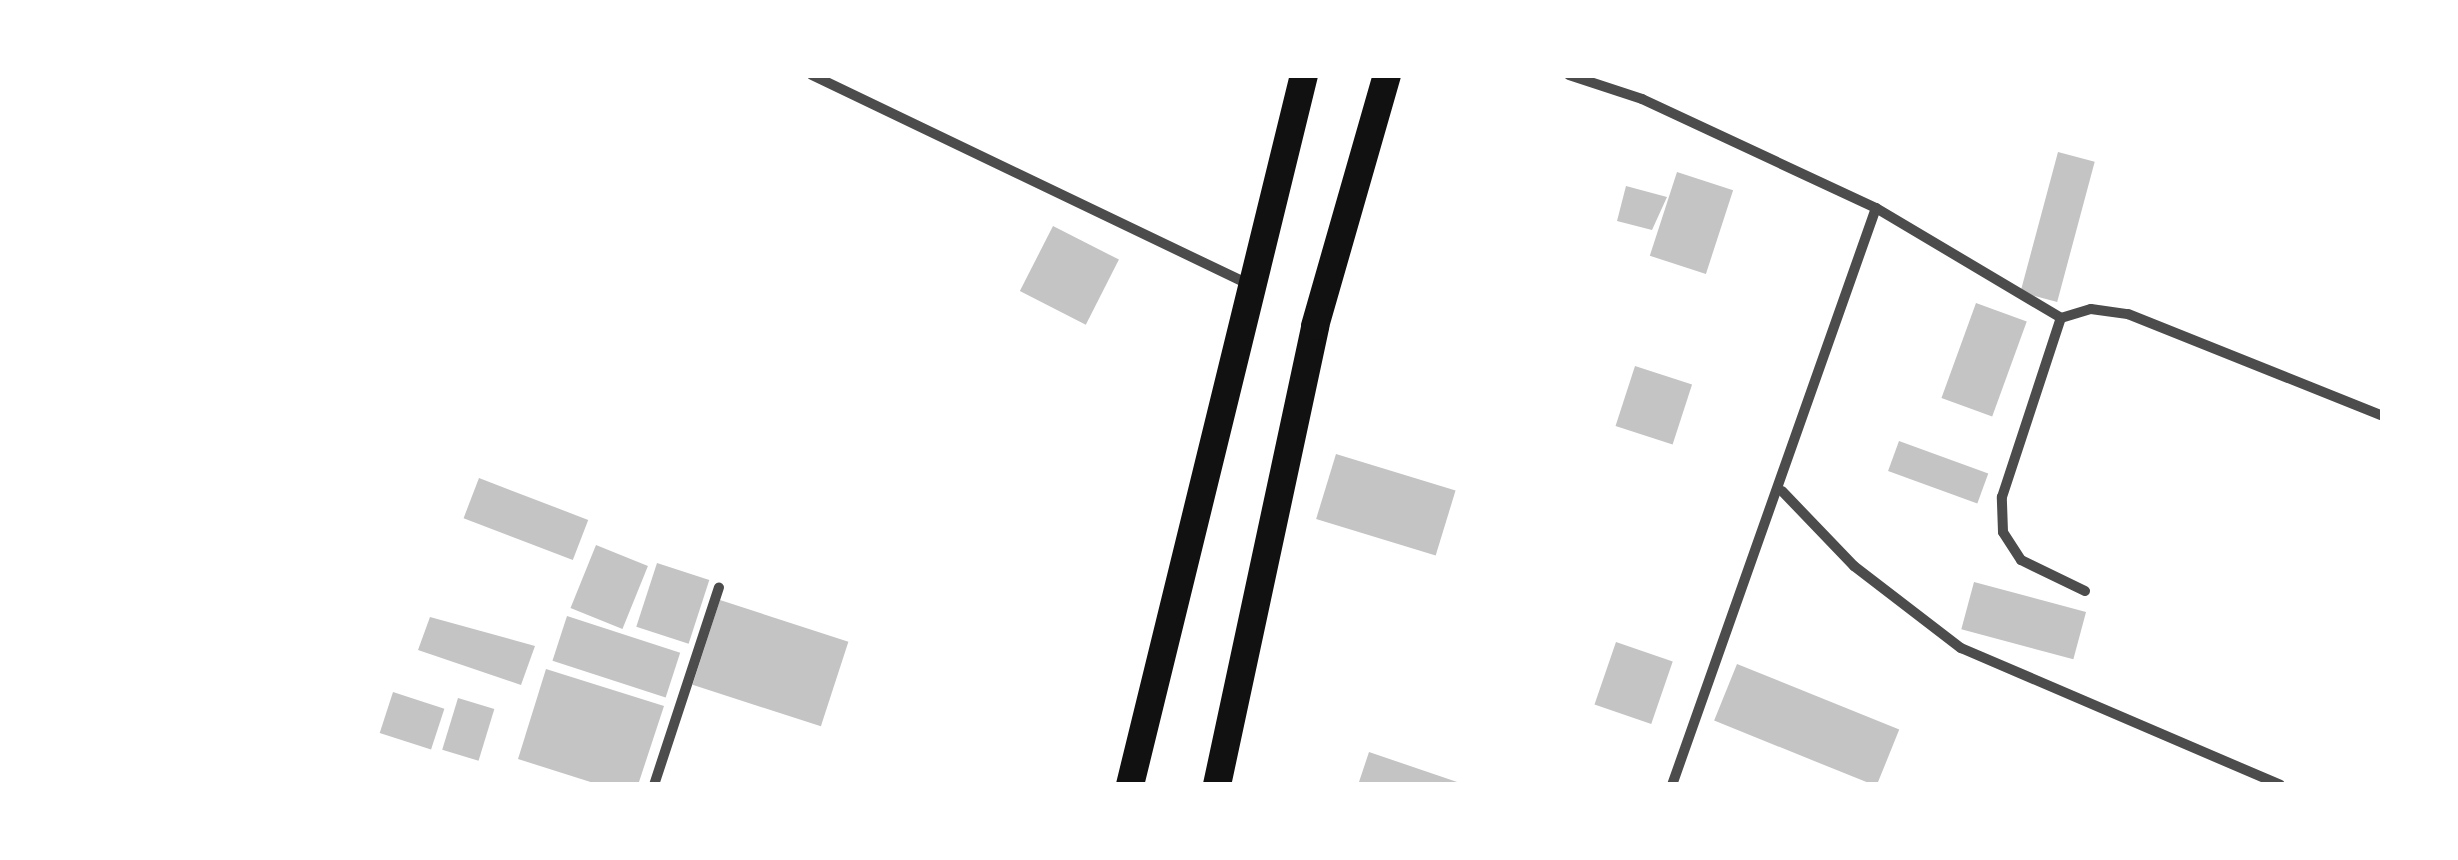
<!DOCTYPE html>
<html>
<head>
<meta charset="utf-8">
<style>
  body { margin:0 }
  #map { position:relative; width:2458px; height:860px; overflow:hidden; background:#fff; font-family:"Noto Sans",sans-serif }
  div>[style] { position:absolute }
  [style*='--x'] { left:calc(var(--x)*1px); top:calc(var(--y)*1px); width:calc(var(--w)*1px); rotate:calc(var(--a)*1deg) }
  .building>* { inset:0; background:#c4c4c4; transform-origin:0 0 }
  .minor>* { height:10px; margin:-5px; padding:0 5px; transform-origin:5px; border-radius:5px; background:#4c4c4c }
  .trunk>* { height:28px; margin:-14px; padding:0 14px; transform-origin:14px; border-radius:14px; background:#111 }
  span { translate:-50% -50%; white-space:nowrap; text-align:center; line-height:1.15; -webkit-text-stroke:8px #fff; paint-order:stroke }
  .frame { position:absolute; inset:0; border:78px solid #fff; pointer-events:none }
</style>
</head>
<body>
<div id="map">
  <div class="building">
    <i style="left:2058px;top:152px;width:38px;height:145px;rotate:15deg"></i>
    <i style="left:1677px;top:172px;width:59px;height:88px;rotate:18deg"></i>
    <i style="clip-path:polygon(1626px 186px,1667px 197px,1652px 230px,1617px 221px)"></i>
    <i style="left:1053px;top:226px;width:74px;height:73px;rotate:27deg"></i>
    <i style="left:1976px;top:303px;width:54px;height:101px;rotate:20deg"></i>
    <i style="left:1635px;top:366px;width:60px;height:63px;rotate:18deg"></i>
    <i style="left:1899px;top:441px;width:95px;height:32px;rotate:20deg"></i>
    <i style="left:1336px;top:454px;width:125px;height:68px;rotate:17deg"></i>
    <i style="left:479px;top:478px;width:117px;height:43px;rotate:21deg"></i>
    <i style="left:596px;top:545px;width:56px;height:68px;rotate:22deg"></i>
    <i style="left:657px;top:563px;width:55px;height:67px;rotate:18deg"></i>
    <i style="left:1974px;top:582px;width:116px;height:49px;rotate:15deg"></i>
    <i style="left:720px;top:600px;width:135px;height:89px;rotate:18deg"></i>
    <i style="left:567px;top:616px;width:119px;height:47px;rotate:18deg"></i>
    <i style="clip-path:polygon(430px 617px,535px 646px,521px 685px,418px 650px)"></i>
    <i style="left:1616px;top:642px;width:60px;height:66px;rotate:19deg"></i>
    <i style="left:1737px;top:664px;width:175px;height:61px;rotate:22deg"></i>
    <i style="clip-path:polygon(546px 669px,664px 706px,638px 785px,600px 785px,518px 759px)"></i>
    <i style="left:393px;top:692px;width:54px;height:43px;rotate:18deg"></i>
    <i style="left:458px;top:698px;width:38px;height:54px;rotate:17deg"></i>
    <i style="clip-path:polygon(1369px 752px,1463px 784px,1463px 785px,1358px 785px)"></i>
  </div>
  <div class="minor">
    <i style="--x:812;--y:75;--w:484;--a:25.6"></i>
    <i style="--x:1569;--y:75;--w:77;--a:18.2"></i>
    <i style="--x:1642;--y:99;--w:258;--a:25"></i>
    <i style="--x:1876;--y:208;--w:612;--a:109.47"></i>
    <i style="--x:1876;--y:208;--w:215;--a:30.7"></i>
    <i style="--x:1782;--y:491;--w:104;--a:46.2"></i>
    <i style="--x:1854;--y:566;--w:135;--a:37.5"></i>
    <i style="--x:1961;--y:648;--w:347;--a:23.2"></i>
    <i style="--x:2085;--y:591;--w:71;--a:-154.2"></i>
    <i style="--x:2021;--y:560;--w:33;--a:-123"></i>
    <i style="--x:2003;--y:532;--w:35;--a:-92"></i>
    <i style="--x:2002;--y:497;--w:188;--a:-71.8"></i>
    <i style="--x:2061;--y:318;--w:31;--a:-17"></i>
    <i style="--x:2091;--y:309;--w:37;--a:8"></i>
    <i style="--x:2128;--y:314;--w:275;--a:21.8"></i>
    <i style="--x:654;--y:785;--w:208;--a:-71.8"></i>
  </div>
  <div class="trunk">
    <i style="--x:1130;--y:785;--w:731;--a:-76.23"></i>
    <i style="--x:1217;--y:785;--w:469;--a:-77.9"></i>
    <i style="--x:1315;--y:326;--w:261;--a:-74"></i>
  </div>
  <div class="frame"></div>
</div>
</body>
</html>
